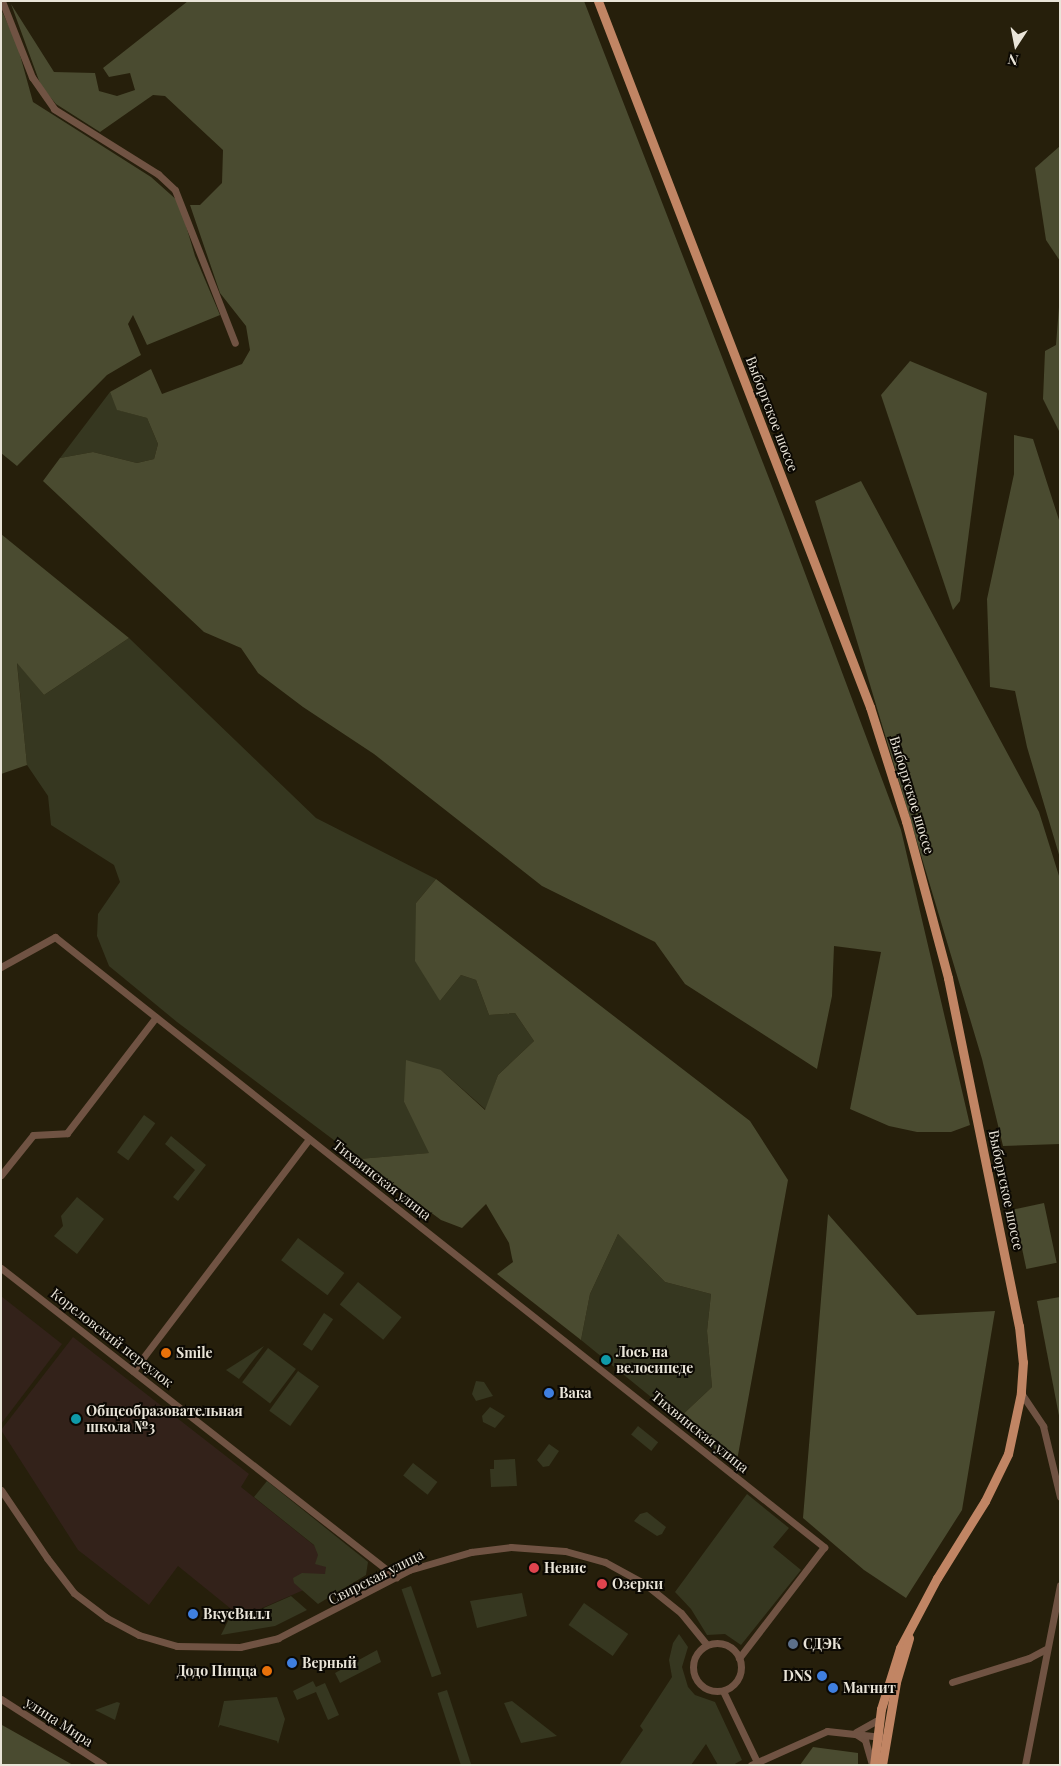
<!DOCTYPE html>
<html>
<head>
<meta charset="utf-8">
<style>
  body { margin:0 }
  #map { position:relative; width:1061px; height:1766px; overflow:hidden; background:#261f0b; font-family:"Playfair Display",serif }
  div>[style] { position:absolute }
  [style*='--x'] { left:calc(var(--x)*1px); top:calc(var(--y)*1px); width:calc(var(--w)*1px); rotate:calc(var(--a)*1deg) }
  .education>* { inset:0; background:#33221a }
  .green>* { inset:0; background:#363720; transform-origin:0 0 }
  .forest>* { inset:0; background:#4a4b30; transform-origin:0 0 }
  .minor>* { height:7px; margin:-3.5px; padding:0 3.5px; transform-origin:3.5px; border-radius:3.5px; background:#705343 }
  .minor>.ring { margin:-3.5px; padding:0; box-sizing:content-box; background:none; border:7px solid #705343; border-radius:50% }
  .major>* { height:9px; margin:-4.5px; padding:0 4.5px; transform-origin:4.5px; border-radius:4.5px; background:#c18564 }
  .dots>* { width:14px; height:14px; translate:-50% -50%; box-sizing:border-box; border:2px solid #0c0903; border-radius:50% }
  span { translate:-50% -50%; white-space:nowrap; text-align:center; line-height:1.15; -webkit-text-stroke:4px #0c0903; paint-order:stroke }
  .street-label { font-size:14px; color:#e9e4d8 }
  .poi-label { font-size:14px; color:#e9e4d8; font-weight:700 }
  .left { translate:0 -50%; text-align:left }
  .right { translate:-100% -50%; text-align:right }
  .frame { position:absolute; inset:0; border:2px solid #e9e4d8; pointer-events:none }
  .north { position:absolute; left:991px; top:20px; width:50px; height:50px; -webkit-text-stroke:4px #0c0903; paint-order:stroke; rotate:191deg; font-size:14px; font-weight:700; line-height:20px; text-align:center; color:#e9e4d8 }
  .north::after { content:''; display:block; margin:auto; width:18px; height:22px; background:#e9e4d8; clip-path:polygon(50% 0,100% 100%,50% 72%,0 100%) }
</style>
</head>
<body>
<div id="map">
  <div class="education">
    <i style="clip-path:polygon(1px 1296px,62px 1344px,1px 1424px)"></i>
    <i style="clip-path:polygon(73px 1337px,249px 1474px,241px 1487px,331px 1559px,329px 1579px,241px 1617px,178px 1566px,149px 1605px,78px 1550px,1px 1430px)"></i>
  </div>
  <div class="green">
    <i style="clip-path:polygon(110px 392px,118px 410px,147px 418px,158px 444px,154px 459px,137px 463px,93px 452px,60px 458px)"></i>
    <i style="clip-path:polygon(129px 638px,316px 818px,436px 879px,416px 903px,440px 1001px,461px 975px,476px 980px,489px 1015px,515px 1013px,534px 1041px,498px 1075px,486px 1110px,441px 1070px,404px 1102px,430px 1153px,359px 1159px,177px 1022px,109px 966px,97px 936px,98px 914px,120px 882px,114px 865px,51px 825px,48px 796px,27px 765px,17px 662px,44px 695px)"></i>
    <i style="left:144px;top:1115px;width:14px;height:46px;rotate:36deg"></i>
    <i style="clip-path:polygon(171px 1136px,206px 1165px,178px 1201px,173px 1197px,195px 1170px,165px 1144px)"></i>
    <i style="clip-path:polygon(77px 1197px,104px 1219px,77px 1254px,54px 1236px,63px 1226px,61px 1216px)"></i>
    <i style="clip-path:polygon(618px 1234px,665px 1282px,711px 1294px,707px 1331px,712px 1387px,678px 1419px,581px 1340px,590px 1294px)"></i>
    <i style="left:298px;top:1238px;width:58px;height:28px;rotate:37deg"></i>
    <i style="left:358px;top:1282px;width:56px;height:29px;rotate:39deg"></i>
    <i style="left:324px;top:1313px;width:11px;height:38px;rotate:34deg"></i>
    <i style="clip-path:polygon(264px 1346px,239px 1379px,226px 1370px)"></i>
    <i style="left:268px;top:1348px;width:35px;height:43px;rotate:37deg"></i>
    <i style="left:298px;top:1371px;width:26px;height:49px;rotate:36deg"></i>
    <i style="clip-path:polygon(476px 1381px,484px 1382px,493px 1396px,476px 1401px,472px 1394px)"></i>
    <i style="clip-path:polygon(490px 1407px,505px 1416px,495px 1428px,483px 1422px,482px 1416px)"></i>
    <i style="left:638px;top:1426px;width:26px;height:11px;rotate:39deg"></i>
    <i style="clip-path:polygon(549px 1444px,559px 1451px,549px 1466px,543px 1467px,537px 1460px)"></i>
    <i style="clip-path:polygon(515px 1459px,517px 1486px,491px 1487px,490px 1469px,494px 1469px,494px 1460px)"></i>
    <i style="left:413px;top:1463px;width:31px;height:16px;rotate:38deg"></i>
    <i style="clip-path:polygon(267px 1481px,368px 1562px,366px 1575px,318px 1604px,294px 1583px,293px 1578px,302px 1573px,325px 1574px,326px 1567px,315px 1564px,318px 1555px,314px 1545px,254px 1497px)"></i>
    <i style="clip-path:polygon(747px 1494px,789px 1528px,773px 1547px,801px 1570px,741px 1645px,725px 1634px,707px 1635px,691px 1609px,675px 1592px)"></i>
    <i style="clip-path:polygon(647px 1512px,666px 1527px,662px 1534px,657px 1536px,634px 1521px,640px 1514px)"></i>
    <i style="left:411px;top:1586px;width:93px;height:10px;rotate:71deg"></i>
    <i style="clip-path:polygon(522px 1593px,527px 1616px,477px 1628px,470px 1601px)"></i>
    <i style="clip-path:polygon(291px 1596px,307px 1610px,275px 1626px,221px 1635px,233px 1611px,241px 1618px)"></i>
    <i style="left:584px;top:1603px;width:54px;height:27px;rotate:35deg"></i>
    <i style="clip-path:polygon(679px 1634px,688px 1647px,682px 1667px,688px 1687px,695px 1695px,715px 1702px,742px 1760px,733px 1765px,718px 1765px,706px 1744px,691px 1765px,619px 1765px,643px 1730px,640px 1726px,672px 1677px,669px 1660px,673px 1643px)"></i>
    <i style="clip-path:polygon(377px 1650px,381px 1662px,340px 1683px,335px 1673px)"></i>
    <i style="clip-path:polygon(313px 1681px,316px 1687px,325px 1683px,339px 1715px,328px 1720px,316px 1692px,297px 1700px,293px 1691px)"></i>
    <i style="left:447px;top:1690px;width:79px;height:10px;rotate:72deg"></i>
    <i style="clip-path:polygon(277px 1697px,285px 1719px,278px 1744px,277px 1741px,220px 1725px,218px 1728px,224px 1701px)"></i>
    <i style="clip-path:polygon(512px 1701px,557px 1736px,521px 1743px,504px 1703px)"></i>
    <i style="clip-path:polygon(117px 1702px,120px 1703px,115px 1720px,95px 1710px)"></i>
  </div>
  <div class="forest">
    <i style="clip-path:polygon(188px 1px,584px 1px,784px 517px,901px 830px,970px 1125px,951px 1132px,917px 1132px,889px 1126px,850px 1109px,881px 952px,834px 946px,832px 996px,817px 1069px,685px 984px,655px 942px,542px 886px,374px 754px,303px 707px,258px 673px,241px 648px,204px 632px,43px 481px,60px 458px,93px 452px,137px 463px,154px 459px,158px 444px,147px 418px,117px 410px,110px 392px,151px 369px,162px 394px,242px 364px,250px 350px,246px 326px,220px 293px,190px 205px,200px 205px,222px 183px,223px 150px,165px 96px,153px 95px,100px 132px,56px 104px,41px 86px,11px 4px,54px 72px,95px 73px,99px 91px,117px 96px,135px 90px,130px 73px,109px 77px,103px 68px)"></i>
    <i style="clip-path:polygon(1px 9px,17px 44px,33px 102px,151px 177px,179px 202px,195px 256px,220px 315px,147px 345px,133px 315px,128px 324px,141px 355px,107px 375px,17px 466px,1px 453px)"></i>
    <i style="clip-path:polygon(1060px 146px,1060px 261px,1046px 240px,1035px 168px)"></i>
    <i style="clip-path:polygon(1060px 294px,1060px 433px,1043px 399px,1045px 351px,1056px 345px)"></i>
    <i style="clip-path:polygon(910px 361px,987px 393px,960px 601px,953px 610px,881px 395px)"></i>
    <i style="clip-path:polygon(1014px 435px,1033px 439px,1060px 523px,1060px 858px,1027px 747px,1015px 691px,990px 687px,987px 599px,1014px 474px)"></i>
    <i style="clip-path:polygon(861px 481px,1039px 812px,1060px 879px,1060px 1144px,1003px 1146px,982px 1059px,815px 501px)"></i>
    <i style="clip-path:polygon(1px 534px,129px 638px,44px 695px,17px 663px,27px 765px,1px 774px)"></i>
    <i style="clip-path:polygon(436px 879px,750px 1121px,788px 1180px,736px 1466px,678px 1419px,712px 1387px,707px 1331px,711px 1294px,665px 1282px,618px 1234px,590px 1294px,581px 1340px,497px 1274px,513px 1262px,512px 1258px,509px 1243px,486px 1204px,462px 1228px,441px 1220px,359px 1159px,429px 1153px,404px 1102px,406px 1060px,441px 1070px,485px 1110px,498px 1075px,534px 1041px,515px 1013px,489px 1015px,476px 980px,461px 975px,440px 1001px,415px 961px,416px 903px)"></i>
    <i style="left:1044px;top:1203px;width:61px;height:31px;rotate:78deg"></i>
    <i style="clip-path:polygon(828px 1214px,917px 1315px,995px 1311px,962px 1510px,906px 1598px,864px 1570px,803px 1518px)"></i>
    <i style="clip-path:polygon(1060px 1297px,1060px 1421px,1037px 1301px)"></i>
    <i style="clip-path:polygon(1px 1724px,2px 1725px,73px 1765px,1px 1765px)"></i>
    <i style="clip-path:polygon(813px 1747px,858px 1753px,858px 1765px,800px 1765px)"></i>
  </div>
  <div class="minor">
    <i style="--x:2;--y:1;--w:82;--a:68.5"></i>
    <i style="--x:32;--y:77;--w:39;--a:55"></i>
    <i style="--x:54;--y:109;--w:123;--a:32"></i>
    <i style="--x:158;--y:174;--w:23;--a:43"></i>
    <i style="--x:175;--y:190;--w:164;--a:68.6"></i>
    <i style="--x:1;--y:967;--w:62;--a:-29.1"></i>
    <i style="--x:55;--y:937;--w:982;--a:38.42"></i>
    <i style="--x:824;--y:1547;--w:140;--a:127.4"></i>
    <i style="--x:1;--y:1175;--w:51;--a:-51.3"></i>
    <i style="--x:33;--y:1135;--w:34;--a:-3"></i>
    <i style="--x:67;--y:1133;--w:146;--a:-52.5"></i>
    <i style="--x:1;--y:1268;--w:502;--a:38.04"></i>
    <i style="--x:133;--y:1371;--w:291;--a:-52.8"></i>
    <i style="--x:1021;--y:1393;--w:40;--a:56"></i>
    <i style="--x:1043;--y:1426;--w:73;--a:76.5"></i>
    <i style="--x:1;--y:1490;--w:82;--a:55.9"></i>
    <i style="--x:47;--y:1558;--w:44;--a:52.4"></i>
    <i style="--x:74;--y:1593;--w:41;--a:37.1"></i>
    <i style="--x:107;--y:1618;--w:36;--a:28"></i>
    <i style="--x:139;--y:1635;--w:40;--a:16"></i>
    <i style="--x:177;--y:1646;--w:63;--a:0.9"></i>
    <i style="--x:240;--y:1647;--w:39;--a:-13"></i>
    <i style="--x:278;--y:1638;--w:148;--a:-27.4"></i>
    <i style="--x:409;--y:1570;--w:65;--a:-16.2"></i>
    <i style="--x:471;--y:1552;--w:40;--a:-7.1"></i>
    <i style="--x:511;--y:1547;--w:54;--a:4.2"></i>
    <i style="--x:565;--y:1551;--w:41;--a:15.4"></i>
    <i style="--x:605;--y:1562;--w:46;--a:28.8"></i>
    <i style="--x:645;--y:1584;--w:46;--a:38.9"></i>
    <i style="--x:681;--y:1613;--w:41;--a:50.9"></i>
    <i class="ring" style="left:693px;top:1643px;width:41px;height:41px"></i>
    <i style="--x:952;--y:1682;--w:81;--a:-17.3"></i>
    <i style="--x:1029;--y:1658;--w:19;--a:-28"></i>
    <i style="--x:723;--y:1691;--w:79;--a:64.4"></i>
    <i style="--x:1;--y:1699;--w:122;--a:32.7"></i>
    <i style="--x:856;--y:1732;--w:26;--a:-29"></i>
    <i style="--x:856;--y:1734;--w:11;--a:34"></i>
    <i style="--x:865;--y:1740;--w:25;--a:74"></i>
    <i style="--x:751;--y:1765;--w:83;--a:-24.1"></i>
    <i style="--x:827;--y:1731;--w:55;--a:6.2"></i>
    <i style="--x:1025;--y:1765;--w:183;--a:-79"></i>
  </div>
  <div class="major">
    <i style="--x:598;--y:1;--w:757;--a:68.93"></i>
    <i style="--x:870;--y:707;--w:120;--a:72.5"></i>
    <i style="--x:906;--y:821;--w:163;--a:75"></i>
    <i style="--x:948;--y:978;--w:355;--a:78.5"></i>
    <i style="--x:1019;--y:1326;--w:36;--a:84"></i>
    <i style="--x:1023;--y:1362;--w:31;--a:94"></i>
    <i style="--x:1021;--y:1393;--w:62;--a:102"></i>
    <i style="--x:1008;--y:1454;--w:52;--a:116.1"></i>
    <i style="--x:985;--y:1501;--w:91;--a:121.9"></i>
    <i style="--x:937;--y:1578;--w:79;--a:117.9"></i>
    <i style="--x:900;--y:1648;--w:64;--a:107.3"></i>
    <i style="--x:881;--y:1709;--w:56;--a:97.1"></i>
    <i style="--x:882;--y:1765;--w:84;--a:-80.4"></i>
    <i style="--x:896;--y:1682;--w:46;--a:-73.5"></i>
  </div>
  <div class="dots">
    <i style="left:166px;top:1353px;background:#e8710a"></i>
    <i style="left:606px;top:1360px;background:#0f9aa8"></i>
    <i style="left:549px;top:1393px;background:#3f7fe0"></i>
    <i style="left:76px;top:1419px;background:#0f9aa8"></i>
    <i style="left:534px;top:1568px;background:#e0444e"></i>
    <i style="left:602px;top:1584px;background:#e0444e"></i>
    <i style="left:193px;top:1614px;background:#3f7fe0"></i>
    <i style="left:793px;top:1644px;background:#5c6f8a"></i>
    <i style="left:292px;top:1663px;background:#3f7fe0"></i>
    <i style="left:267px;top:1671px;background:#e8710a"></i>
    <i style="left:822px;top:1676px;background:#3f7fe0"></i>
    <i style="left:833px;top:1688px;background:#3f7fe0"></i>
  </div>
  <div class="street-label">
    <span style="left:772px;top:414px;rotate:69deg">Выборгское шоссе</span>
    <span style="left:912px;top:795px;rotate:73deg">Выборгское шоссе</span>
    <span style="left:382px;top:1180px;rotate:38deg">Тихвинская улица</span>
    <span style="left:1006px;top:1190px;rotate:78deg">Выборгское шоссе</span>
    <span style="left:112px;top:1338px;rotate:38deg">Кореловский переулок</span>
    <span style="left:700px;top:1432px;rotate:39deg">Тихвинская улица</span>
    <span style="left:376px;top:1577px;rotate:-27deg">Свирская улица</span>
    <span style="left:59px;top:1722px;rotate:33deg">улица Мира</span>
  </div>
  <div class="poi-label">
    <span class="left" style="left:616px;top:1360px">Лось на<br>велосипеде</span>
    <span class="left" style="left:176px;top:1353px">Smile</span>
    <span class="left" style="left:559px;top:1393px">Вака</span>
    <span class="left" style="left:86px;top:1419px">Общеобразовательная<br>школа №3</span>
    <span class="left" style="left:544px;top:1568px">Невис</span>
    <span class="left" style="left:612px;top:1584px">Озерки</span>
    <span class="left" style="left:203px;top:1614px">ВкусВилл</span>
    <span class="left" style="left:803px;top:1644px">СДЭК</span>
    <span class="left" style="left:302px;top:1663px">Верный</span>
    <span class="right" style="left:257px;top:1671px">Додо Пицца</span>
    <span class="right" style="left:812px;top:1676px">DNS</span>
    <span class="left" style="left:843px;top:1688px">Магнит</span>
  </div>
  <div class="frame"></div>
  <div class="north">N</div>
</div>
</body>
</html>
